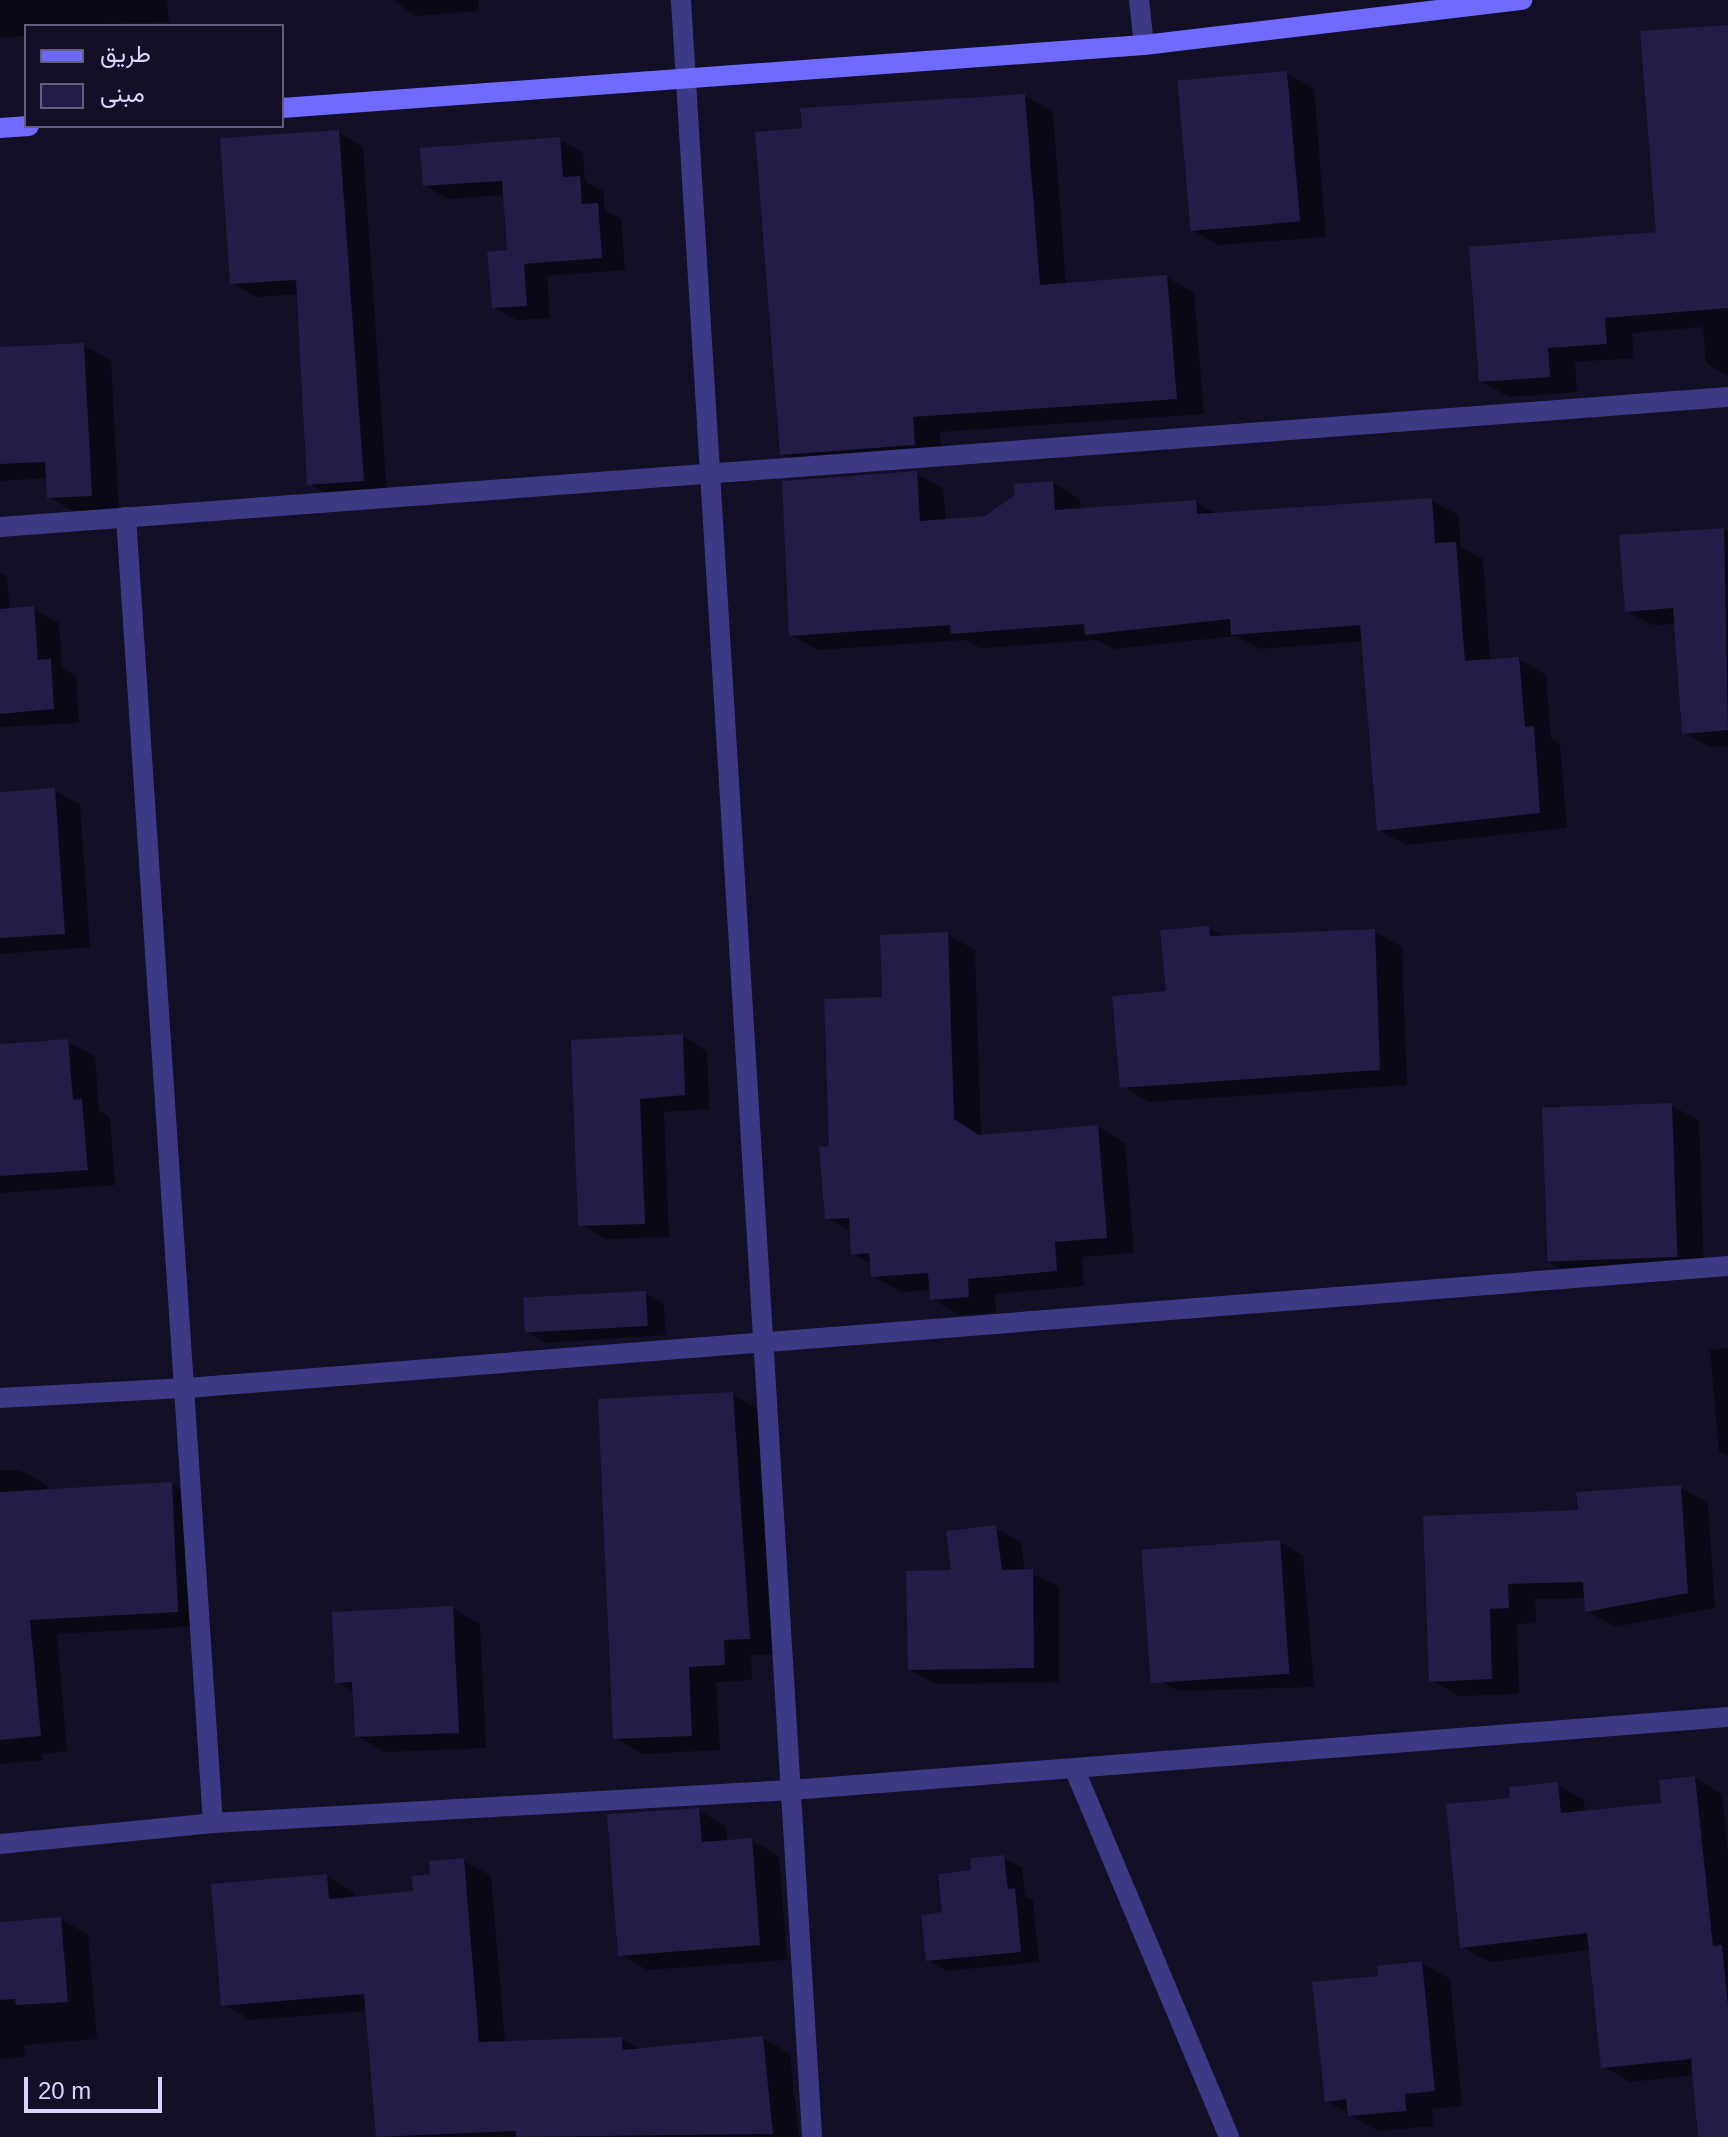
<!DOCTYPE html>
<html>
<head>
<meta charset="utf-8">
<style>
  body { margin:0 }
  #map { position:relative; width:1728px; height:2137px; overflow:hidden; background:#130f26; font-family:Helvetica,Vazirmatn,sans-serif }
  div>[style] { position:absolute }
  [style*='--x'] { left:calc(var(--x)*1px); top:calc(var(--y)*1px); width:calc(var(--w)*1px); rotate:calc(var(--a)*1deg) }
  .shadow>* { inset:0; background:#0007 }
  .building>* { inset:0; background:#241b47; transform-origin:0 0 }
  .street>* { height:20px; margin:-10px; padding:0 10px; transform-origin:10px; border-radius:10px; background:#3d3a85 }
  .secondary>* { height:20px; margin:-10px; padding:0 10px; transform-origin:10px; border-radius:10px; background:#6f6bff }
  span { translate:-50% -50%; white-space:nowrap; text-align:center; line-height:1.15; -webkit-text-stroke:8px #130f26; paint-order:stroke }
  .legend { position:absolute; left:24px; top:24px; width:260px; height:104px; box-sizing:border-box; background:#130f26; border:2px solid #625e7d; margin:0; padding:10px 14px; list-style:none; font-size:24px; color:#d9d4ff }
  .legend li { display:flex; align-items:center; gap:16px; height:40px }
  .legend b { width:40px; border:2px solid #625e7d }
  .scale { position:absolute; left:24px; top:2077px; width:138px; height:36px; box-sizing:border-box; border:4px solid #d9d4ff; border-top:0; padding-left:10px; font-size:24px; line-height:28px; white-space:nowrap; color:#d9d4ff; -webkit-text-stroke:6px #130f26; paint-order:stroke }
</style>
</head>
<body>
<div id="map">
  <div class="shadow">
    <i style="clip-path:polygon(0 0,167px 0,169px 22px,26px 26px,26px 36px,0 38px)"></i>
    <i style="clip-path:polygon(393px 0,478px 0,479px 11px,416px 16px)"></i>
    <i style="clip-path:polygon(1728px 27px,1728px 376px,1706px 363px,1703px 327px,1632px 333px,1634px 358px,1575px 362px,1577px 392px,1509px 397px,1481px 381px,1658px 234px)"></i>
    <i style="clip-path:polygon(1287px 73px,1314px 89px,1326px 237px,1218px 245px,1190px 229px)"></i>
    <i style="clip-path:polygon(1025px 96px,1053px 112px,1066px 285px,1167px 277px,1194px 293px,1204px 414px,940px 432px,942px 460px,809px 470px,782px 454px,804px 130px)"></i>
    <i style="clip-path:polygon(338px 132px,363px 147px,387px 494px,333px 498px,309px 483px,299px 294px,256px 297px,232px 283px)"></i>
    <i style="clip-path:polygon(560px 140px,583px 153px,585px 181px,603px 191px,605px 210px,621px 219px,625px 270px,547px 276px,550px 318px,517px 320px,494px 307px,509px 252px,505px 195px,448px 199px,424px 185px)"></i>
    <i style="clip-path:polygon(84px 345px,111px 361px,119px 511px,76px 513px,49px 497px,48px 478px,0 481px,0 349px)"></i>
    <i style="clip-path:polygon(916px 473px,943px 489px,946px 521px,986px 518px,1053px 483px,1080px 499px,1081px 511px,1195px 502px,1217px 514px,1431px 500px,1458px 515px,1461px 547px,1483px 559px,1490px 661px,1519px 659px,1546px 675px,1551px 738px,1560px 744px,1567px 828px,1406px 845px,1379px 830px,1364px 641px,1260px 649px,1236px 636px,1114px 649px,1097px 640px,980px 648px,965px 640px,818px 650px,791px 635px)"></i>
    <i style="clip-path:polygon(1728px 530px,1728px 746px,1709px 747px,1684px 733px,1676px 624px,1652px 625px,1627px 611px,1622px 537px)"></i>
    <i style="clip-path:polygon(0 573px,7px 577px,10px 610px,33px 609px,59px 623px,62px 668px,76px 676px,79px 723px,0 727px)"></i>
    <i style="clip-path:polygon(54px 790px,80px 805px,90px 947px,0 954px,0 794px)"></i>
    <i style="clip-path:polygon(1209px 928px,1225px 937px,1374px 931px,1402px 947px,1407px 1085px,1149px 1102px,1122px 1086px,1168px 993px)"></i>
    <i style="clip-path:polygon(947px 934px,975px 950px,981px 1137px,1098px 1127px,1125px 1143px,1134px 1253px,1082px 1257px,1084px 1286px,995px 1294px,996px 1312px,960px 1315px,932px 1299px,932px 1290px,901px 1292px,873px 1276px,872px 1264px,853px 1254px,852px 1232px,827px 1218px,831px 1148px,884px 999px)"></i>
    <i style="clip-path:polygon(683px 1036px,707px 1051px,709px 1109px,664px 1112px,669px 1237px,605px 1239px,580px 1224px,573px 1042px)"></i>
    <i style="clip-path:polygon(67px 1041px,95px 1057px,99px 1111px,110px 1117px,115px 1185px,0 1193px,0 1046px)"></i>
    <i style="clip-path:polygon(1671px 1105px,1699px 1121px,1704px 1272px,1577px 1278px,1549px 1262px)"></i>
    <i style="clip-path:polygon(646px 1293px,664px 1304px,666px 1335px,546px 1343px,528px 1333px)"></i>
    <i style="clip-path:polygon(1728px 1348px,1728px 1456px,1719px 1451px,1710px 1350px)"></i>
    <i style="clip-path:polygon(732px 1394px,760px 1410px,777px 1654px,751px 1655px,752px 1680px,716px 1682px,720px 1750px,643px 1754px,615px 1738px)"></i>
    <i style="clip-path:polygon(0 1470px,20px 1470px,47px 1485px,47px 1491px,172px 1484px,199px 1499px,204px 1626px,57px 1634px,67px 1751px,42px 1754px,43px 1760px,0 1764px)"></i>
    <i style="clip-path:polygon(1680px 1487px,1708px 1503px,1715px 1608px,1615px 1627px,1587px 1611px,1586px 1598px,1535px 1599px,1536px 1623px,1517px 1624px,1519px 1694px,1459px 1696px,1431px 1680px,1425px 1518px,1580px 1512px)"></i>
    <i style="clip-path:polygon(995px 1528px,1021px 1542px,1025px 1571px,1059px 1586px,1059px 1682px,935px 1684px,910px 1669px,954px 1572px)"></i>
    <i style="clip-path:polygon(1280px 1542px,1303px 1556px,1314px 1687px,1178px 1691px,1154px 1677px)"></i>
    <i style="clip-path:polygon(452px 1608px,480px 1624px,486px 1748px,385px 1752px,357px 1736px,355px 1692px,337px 1682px)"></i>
    <i style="clip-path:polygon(1695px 1778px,1722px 1794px,1728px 1855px,1728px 2122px,1695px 2075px,1630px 2082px,1603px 2066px,1590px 1950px,1489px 1962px,1462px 1947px,1513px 1800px,1557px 1784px,1584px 1800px,1585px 1812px,1663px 1804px)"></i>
    <i style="clip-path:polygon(698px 1810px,726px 1826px,727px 1842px,751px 1840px,779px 1856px,787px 1960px,647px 1970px,620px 1954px)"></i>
    <i style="clip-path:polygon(1003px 1857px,1022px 1868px,1025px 1896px,1033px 1901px,1039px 1962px,946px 1971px,928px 1960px,944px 1914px,973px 1871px)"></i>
    <i style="clip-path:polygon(463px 1860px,491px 1876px,505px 2043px,622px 2039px,642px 2050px,763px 2038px,790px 2054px,799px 2137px,378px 2137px,368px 2011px,251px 2020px,223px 2004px,326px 1876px,354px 1892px,354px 1898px,415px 1893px,432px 1876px)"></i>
    <i style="clip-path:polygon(61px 1919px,88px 1935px,97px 2039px,24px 2045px,25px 2057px,0 2059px,0 1924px)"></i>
    <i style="clip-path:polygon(1422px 1963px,1450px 1979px,1462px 2106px,1432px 2109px,1433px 2126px,1378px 2131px,1327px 2101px,1380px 1977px)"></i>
  </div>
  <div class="building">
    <i style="clip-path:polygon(1728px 25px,1728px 308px,1605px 318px,1607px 344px,1548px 348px,1550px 377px,1479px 382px,1469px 247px,1656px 232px,1640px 31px)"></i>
    <i style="left:1287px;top:71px;width:151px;height:110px;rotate:85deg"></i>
    <i style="clip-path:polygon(1025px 94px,1040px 285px,1167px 275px,1177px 399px,913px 417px,915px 445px,780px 455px,755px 132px,802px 128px,800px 108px)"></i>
    <i style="clip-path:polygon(339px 130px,364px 481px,307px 485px,296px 280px,230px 284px,220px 138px)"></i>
    <i style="clip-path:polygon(560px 137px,563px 177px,580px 176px,582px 204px,598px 203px,602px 258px,524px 264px,527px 306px,492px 308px,487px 252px,507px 250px,502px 181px,423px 186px,420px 148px)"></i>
    <i style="clip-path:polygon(84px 343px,92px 496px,47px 498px,45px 462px,0 464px,0 347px)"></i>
    <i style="clip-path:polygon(917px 471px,920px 521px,985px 516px,1015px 495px,1014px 484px,1053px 481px,1055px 510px,1196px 500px,1197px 514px,1432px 498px,1435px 543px,1456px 542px,1465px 661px,1519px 657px,1525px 727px,1534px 726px,1540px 813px,1377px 831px,1360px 625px,1231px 635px,1230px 619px,1085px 635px,1084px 624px,951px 634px,950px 625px,789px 636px,782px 481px)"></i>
    <i style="clip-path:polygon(1724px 528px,1728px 730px,1682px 734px,1673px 608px,1625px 612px,1619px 535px)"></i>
    <i style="clip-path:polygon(34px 606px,38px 660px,51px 659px,54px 709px,0 714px,0 609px)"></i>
    <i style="clip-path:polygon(55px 788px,65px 934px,0 938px,0 792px)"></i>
    <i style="clip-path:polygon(1209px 926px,1210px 936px,1375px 929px,1380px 1070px,1120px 1088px,1112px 996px,1166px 991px,1160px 930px)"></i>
    <i style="clip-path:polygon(948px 932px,954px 1119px,979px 1135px,1098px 1125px,1107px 1238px,1055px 1242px,1057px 1271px,968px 1279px,969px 1297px,930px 1300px,928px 1273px,871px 1277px,869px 1253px,851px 1255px,849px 1218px,825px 1219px,819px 1147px,829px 1146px,824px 999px,882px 997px,880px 935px)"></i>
    <i style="clip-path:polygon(683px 1034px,685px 1095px,640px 1099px,645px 1224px,578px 1226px,571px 1040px)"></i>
    <i style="clip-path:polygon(68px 1039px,73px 1100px,82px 1099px,88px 1170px,0 1176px,0 1044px)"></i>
    <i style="left:1672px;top:1103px;width:154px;height:130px;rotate:88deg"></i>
    <i style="left:646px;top:1291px;width:35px;height:123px;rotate:87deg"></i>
    <i style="clip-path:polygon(733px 1392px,750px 1639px,724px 1640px,725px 1665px,689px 1667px,692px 1736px,613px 1739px,598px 1399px)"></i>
    <i style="clip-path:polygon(172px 1482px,178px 1612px,30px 1620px,41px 1736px,0 1740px,0 1492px)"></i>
    <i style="clip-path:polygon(1681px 1485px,1688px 1593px,1585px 1612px,1583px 1582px,1508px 1584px,1509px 1608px,1490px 1609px,1492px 1679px,1429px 1682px,1423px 1516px,1578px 1510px,1576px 1492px)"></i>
    <i style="clip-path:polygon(996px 1525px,1002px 1570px,1033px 1569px,1034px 1668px,908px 1670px,906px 1571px,951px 1570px,946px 1531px)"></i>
    <i style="left:1280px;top:1540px;width:134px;height:139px;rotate:86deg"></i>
    <i style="clip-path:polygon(453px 1606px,459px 1733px,355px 1737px,352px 1682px,335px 1683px,332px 1612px)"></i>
    <i style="clip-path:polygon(1695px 1776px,1713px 1946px,1722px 1945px,1728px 2006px,1728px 2137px,1698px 2137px,1691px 2059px,1601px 2068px,1587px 1933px,1460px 1948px,1446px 1804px,1510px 1798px,1509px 1787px,1558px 1782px,1561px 1813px,1661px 1803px,1659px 1780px)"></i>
    <i style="clip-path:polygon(699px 1808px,702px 1842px,752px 1838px,760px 1945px,618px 1956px,607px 1814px)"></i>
    <i style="clip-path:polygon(1004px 1855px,1008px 1889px,1015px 1888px,1021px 1952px,926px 1961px,921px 1915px,942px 1912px,938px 1874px,971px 1870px,970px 1858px)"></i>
    <i style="clip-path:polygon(464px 1858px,479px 2042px,622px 2037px,623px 2050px,763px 2036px,773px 2134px,516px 2137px,516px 2131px,376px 2137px,364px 1994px,221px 2006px,211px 1884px,327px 1874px,329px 1899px,413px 1891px,412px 1876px,430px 1874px,429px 1861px)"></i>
    <i style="clip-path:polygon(61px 1917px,68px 2002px,16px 2005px,15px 1999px,0 2000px,0 1922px)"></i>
    <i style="clip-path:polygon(1422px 1961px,1435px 2091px,1405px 2094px,1406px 2111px,1348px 2116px,1346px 2099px,1325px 2102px,1312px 1982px,1378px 1976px,1377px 1966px)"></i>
  </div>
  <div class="street">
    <i style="--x:681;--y:0;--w:2141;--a:86.49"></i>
    <i style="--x:1139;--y:0;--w:45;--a:83.7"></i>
    <i style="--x:126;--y:517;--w:1309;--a:86.19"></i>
    <i style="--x:0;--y:527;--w:1733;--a:-4.3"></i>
    <i style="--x:0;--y:1398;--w:187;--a:-3.1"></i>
    <i style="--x:187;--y:1388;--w:1546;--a:-4.53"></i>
    <i style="--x:1074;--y:1768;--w:400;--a:67.2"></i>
    <i style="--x:0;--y:1844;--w:214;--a:-5.6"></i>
    <i style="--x:213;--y:1823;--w:579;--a:-3.27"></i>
    <i style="--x:791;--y:1790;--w:940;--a:-4.45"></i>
  </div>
  <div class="secondary">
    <i style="--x:282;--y:108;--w:864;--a:-4.18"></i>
    <i style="--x:1144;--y:45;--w:381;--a:-6.8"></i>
    <i style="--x:0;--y:128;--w:29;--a:-4"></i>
  </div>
  <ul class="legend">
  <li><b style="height:10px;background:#6f6bff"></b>طريق</li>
  <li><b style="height:22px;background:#241b47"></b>مبنى</li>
  </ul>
  <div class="scale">20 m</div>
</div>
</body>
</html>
